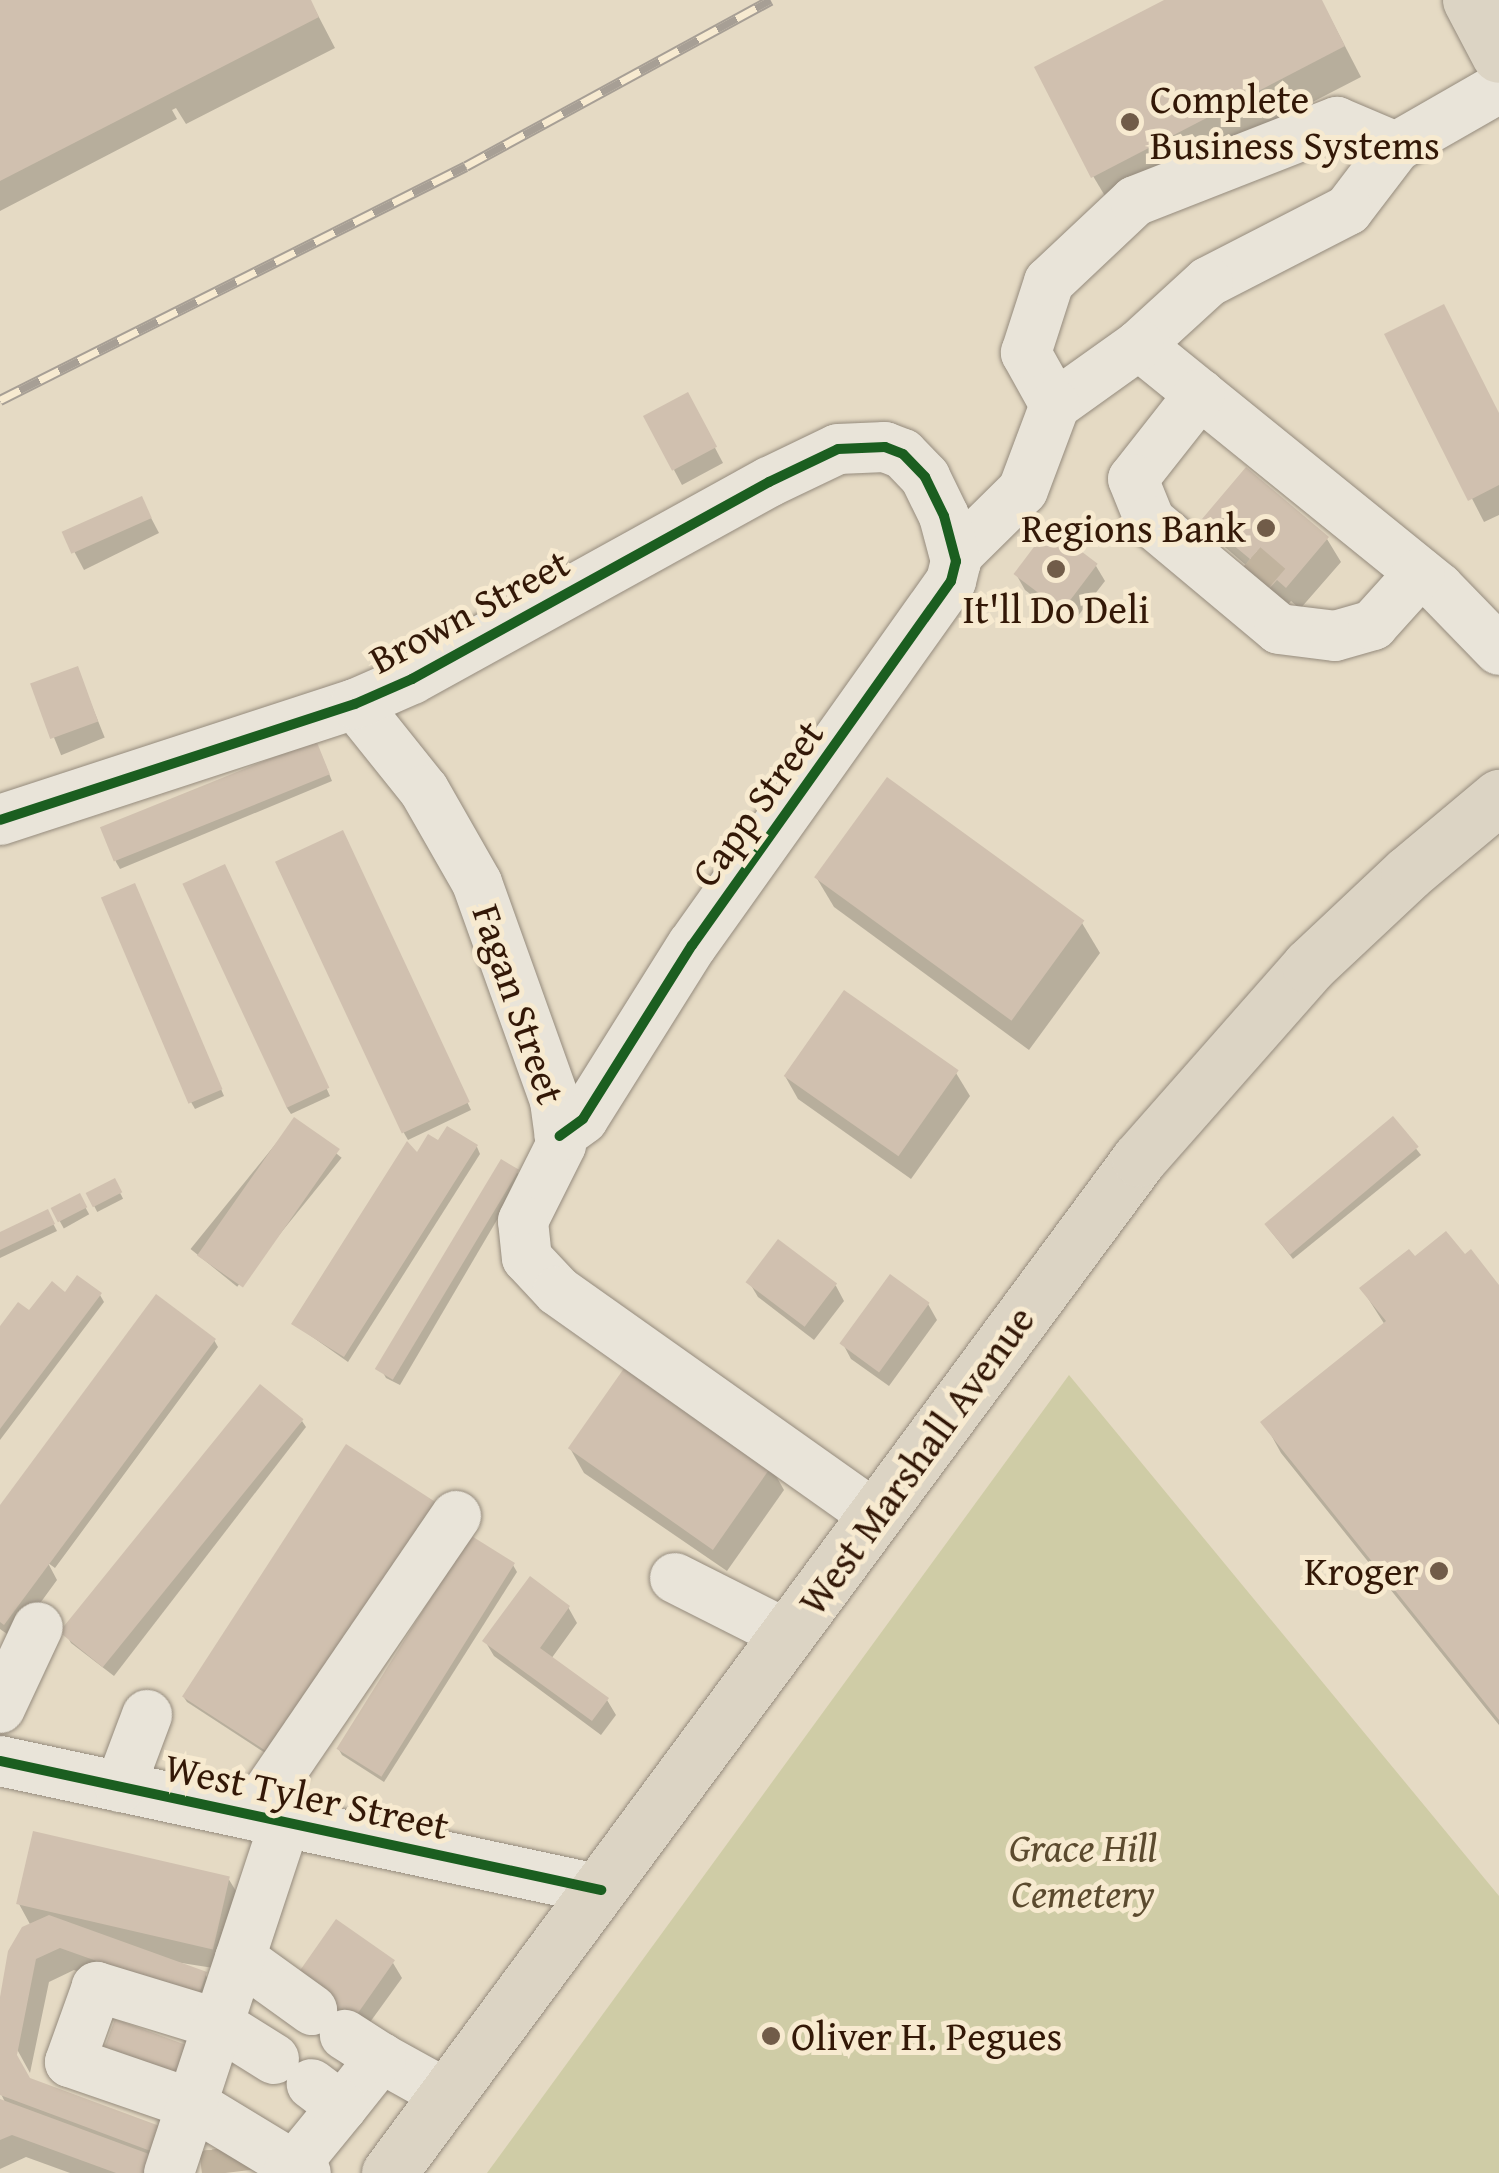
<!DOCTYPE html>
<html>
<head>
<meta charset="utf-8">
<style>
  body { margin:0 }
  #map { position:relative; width:1499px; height:2173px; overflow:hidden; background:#e5dac4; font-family:"Gentium Book Plus",serif }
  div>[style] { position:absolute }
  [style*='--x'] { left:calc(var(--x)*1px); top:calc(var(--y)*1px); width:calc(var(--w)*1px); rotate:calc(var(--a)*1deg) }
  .green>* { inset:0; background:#cfcca6 }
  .shadow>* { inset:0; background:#0003; transform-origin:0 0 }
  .building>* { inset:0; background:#d0c0af; transform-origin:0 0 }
  .minor-tunnel>* { height:50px; margin-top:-25px; transform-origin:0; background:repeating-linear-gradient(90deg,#c1b39e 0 50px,transparent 0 75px) }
  .roads { filter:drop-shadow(0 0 2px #958b7d) drop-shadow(0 0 2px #958b7d) }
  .minor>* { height:50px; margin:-25px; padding:0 25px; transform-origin:25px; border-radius:25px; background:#e9e4d9 }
  .major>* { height:55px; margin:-27.5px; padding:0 27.5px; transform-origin:27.5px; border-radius:27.5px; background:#dcd4c4 }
  .rail>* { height:11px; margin-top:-5.5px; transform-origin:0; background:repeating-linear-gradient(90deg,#f7ead0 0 22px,#a79f95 0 44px); box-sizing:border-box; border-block:2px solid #a79f95 }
  .cycleway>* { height:10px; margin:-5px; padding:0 5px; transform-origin:5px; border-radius:5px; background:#1b5e20 }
  .dots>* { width:28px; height:28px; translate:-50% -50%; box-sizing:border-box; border:5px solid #f7ead0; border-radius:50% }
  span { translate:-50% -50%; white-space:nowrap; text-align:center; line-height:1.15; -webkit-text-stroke:10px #f7ead0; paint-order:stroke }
  .poi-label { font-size:40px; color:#331807 }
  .left { translate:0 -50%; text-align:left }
  .right { translate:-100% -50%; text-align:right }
  .street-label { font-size:40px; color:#331807 }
  .park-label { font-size:40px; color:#5c4b2f; font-style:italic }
</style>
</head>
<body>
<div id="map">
  <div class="green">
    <i style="clip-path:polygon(1069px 1375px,1499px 1896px,1499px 2173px,487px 2173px)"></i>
  </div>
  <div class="shadow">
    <i style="clip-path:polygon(0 0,310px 0,335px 48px,186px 124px,176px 108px,172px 110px,177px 119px,0 211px)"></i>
    <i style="clip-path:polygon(1169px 0,1321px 0,1361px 77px,1111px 206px,1093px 176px)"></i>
    <i style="clip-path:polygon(1388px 335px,1499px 415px,1499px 515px,1484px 522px)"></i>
    <i style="clip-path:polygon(695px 410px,723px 463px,682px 485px,674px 470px)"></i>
    <i style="clip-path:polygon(149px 514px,159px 533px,84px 570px,66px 536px)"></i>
    <i style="clip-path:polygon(1205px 519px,1327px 539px,1341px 562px,1300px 609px,1291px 601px,1272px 623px,1247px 566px,1219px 542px)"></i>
    <i style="clip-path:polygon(1096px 566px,1105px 581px,1071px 625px,1025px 590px,1016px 574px)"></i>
    <i style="left:77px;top:669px;width:74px;height:47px;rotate:68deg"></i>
    <i style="clip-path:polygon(319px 749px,332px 781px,120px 869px,116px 862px,104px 831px)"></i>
    <i style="clip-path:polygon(346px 840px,471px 1110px,408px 1140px,404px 1133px)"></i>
    <i style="clip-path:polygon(228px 874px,330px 1096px,291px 1114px,287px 1108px)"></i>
    <i style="clip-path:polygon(816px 877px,1082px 923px,1100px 953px,1029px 1050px,834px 907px)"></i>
    <i style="clip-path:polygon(137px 893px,224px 1096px,195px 1109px,191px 1102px)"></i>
    <i style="clip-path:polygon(956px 1073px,970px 1096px,911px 1179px,798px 1099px,785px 1076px)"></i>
    <i style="clip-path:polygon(1393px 1119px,1421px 1155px,1293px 1259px,1269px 1229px)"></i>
    <i style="left:295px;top:1120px;width:60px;height:166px;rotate:39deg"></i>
    <i style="clip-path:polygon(439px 1144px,477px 1147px,480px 1154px,348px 1362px,294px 1324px,417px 1156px)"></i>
    <i style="clip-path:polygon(517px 1172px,521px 1179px,400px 1385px,386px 1378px,382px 1371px)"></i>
    <i style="left:114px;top:1181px;width:20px;height:29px;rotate:63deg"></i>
    <i style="left:79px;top:1196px;width:21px;height:29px;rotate:61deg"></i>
    <i style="clip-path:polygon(47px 1212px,57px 1231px,0 1258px,0 1235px)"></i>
    <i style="clip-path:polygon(779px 1243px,836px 1286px,844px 1301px,814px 1340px,758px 1297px,749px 1282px)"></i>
    <i style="clip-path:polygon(1414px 1259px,1499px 1289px,1499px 1725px,1281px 1453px,1264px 1422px,1385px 1325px,1362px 1289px)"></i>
    <i style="clip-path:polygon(66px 1295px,100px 1295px,104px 1302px,0 1440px,0 1330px)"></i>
    <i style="clip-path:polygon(928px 1304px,937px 1320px,889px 1386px,851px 1359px,843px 1344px)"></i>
    <i style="clip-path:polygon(214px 1340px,218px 1347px,55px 1568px,48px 1563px,57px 1580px,14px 1639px,0 1629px,0 1510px)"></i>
    <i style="clip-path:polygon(302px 1421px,306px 1427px,114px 1676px,71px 1643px,67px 1636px)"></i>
    <i style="clip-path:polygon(571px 1450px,771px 1467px,784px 1490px,727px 1571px,584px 1473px)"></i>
    <i style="clip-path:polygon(435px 1505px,276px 1760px,187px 1702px,183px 1696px)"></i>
    <i style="clip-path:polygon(513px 1565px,517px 1572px,384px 1782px,342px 1755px,338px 1748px)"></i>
    <i style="clip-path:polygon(568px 1607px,577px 1623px,551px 1659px,607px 1700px,616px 1715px,601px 1735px,494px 1656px,485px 1641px)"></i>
    <i style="clip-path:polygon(228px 1878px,242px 1901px,226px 1970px,169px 1961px,205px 1974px,219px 1997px,211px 2019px,74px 1970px,49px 1982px,30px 2073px,13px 2042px,8px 2045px,29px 2081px,164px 2130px,170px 2173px,70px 2173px,26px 2157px,0 2169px,0 2101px,6px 2104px,0 2092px,0 2011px,31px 1926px,19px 1904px)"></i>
    <i style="clip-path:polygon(393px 1963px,402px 1978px,360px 2036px,303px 1996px)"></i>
  </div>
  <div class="building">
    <i style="clip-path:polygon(0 0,311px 0,319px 17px,0 181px)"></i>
    <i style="clip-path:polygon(1164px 0,1322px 0,1345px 46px,1091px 178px,1034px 67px)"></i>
    <i style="clip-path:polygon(1444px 304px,1499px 413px,1499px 485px,1468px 501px,1384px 334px)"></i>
    <i style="left:688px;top:392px;width:62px;height:51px;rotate:62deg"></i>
    <i style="clip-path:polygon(1246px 467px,1329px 537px,1286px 588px,1277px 580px,1258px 601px,1233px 580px,1250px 559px,1202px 519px)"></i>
    <i style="left:142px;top:496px;width:24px;height:88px;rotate:66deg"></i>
    <i style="left:1049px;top:527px;width:61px;height:59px;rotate:37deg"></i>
    <i style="left:78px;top:666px;width:59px;height:51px;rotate:70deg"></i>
    <i style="left:316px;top:740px;width:37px;height:233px;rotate:68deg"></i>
    <i style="left:887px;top:777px;width:244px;height:124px;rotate:36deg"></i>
    <i style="left:343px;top:830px;width:300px;height:75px;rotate:65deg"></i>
    <i style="left:225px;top:864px;width:247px;height:47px;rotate:65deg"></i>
    <i style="left:135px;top:883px;width:224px;height:37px;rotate:67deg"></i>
    <i style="left:844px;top:990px;width:140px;height:105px;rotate:35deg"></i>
    <i style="left:1393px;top:1116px;width:40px;height:168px;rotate:50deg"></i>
    <i style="left:294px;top:1117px;width:56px;height:169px;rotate:35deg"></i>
    <i style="clip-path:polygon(447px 1126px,478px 1145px,344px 1357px,291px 1324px,407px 1141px,417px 1152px,428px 1134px,438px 1140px)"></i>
    <i style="left:501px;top:1159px;width:21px;height:245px;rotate:31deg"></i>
    <i style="left:115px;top:1178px;width:16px;height:33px;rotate:63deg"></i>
    <i style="left:80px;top:1193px;width:16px;height:33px;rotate:63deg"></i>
    <i style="clip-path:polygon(48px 1209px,55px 1224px,0 1250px,0 1232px)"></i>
    <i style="clip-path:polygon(1446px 1231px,1465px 1254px,1471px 1249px,1499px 1285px,1499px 1720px,1260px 1422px,1386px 1321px,1359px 1288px,1409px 1249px,1415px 1256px)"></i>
    <i style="left:778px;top:1239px;width:74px;height:54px;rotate:37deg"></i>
    <i style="left:890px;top:1274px;width:49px;height:86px;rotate:36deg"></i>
    <i style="clip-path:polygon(77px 1275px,102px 1293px,0 1429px,0 1326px,18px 1302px,29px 1310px,52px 1281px,65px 1292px)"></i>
    <i style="clip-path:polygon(156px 1294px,216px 1339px,4px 1625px,0 1622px,0 1505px)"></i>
    <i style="left:627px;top:1364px;width:177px;height:103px;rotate:35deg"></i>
    <i style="left:260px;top:1384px;width:56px;height:319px;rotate:39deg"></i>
    <i style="left:346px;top:1444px;width:109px;height:301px;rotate:33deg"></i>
    <i style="left:470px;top:1535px;width:53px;height:252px;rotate:32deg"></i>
    <i style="clip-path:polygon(530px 1576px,570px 1606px,540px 1648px,609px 1698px,592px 1721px,482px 1641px)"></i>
    <i style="left:33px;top:1831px;width:202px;height:75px;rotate:13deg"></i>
    <i style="clip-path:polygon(49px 1915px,207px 1972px,198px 1997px,60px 1948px,36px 1959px,17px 2055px,30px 2078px,165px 2128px,156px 2153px,0 2095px,0 1997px,8px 1951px,22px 1927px)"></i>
    <i style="left:336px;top:1919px;width:72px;height:75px;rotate:35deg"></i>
    <i style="left:115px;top:2019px;width:83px;height:34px;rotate:20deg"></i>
    <i style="clip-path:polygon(0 2099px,157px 2157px,151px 2173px,116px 2173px,12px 2135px,0 2140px)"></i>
  </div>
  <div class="minor-tunnel">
    <i style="--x:1244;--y:566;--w:33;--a:41"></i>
    <i style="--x:224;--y:2148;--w:25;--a:83"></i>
  </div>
  <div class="roads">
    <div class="minor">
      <i style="--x:1499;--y:88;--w:119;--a:150.2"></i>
      <i style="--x:1396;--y:147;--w:79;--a:127.3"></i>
      <i style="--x:1348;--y:210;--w:157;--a:152.8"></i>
      <i style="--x:1208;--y:282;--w:93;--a:137.6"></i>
      <i style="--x:1139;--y:345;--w:386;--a:39"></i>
      <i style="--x:1439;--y:588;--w:86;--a:45.9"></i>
      <i style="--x:1139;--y:345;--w:103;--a:144.5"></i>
      <i style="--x:1055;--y:405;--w:60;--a:-119.1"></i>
      <i style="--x:1026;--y:353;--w:75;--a:-72.1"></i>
      <i style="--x:1049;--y:282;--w:118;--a:-43.3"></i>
      <i style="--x:1135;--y:201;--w:217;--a:-21.4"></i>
      <i style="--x:1337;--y:122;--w:64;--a:23"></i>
      <i style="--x:1200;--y:394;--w:108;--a:128.2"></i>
      <i style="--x:1133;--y:479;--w:45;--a:68"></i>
      <i style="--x:1150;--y:521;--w:168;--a:39.9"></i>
      <i style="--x:1279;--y:629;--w:56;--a:7.1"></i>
      <i style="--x:1335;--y:636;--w:40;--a:-16"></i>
      <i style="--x:1373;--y:625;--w:70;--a:-47.9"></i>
      <i style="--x:955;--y:557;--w:95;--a:-44.6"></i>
      <i style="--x:1023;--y:490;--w:91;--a:-69.4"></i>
      <i style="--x:355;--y:704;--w:110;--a:51.3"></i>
      <i style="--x:424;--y:790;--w:107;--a:60.3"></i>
      <i style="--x:477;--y:883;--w:232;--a:70.3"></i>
      <i style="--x:555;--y:1101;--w:44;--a:82.2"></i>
      <i style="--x:561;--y:1145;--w:85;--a:116.6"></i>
      <i style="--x:523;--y:1221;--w:37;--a:84"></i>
      <i style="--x:527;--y:1258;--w:45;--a:46.8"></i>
      <i style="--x:558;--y:1291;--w:390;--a:35.3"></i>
      <i style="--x:0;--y:820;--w:373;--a:-18.1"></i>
      <i style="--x:355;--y:704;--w:62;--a:-23.7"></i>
      <i style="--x:412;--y:679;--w:408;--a:-28.9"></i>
      <i style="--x:769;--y:482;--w:76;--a:-25.6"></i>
      <i style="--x:838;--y:449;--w:47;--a:-2.4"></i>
      <i style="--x:885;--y:447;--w:19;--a:21"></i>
      <i style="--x:903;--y:454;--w:32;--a:46"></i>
      <i style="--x:925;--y:477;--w:43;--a:64"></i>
      <i style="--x:944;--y:516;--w:47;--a:75.1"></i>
      <i style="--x:956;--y:561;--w:21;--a:104"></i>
      <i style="--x:951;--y:581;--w:447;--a:125.4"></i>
      <i style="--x:692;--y:945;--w:205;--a:122.1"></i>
      <i style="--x:583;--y:1119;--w:29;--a:144"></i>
      <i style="--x:675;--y:1578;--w:127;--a:26.8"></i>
      <i style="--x:0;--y:1708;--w:89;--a:-64.9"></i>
      <i style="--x:0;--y:1761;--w:615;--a:12.11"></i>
      <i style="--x:120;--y:1787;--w:77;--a:-69.4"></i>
      <i style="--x:252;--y:1815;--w:362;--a:-55.7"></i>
      <i style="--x:240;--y:1958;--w:89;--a:35.8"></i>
      <i style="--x:381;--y:2058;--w:74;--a:29"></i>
      <i style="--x:274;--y:2059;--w:66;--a:-148"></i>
      <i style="--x:218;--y:2024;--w:127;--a:-163"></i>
      <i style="--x:97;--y:1987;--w:80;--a:109.8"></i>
      <i style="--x:70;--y:2062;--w:129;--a:19"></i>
      <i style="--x:192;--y:2104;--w:133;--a:31.2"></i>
      <i style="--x:342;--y:2107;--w:63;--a:-51.5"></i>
      <i style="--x:381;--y:2058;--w:43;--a:-147.4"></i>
      <i style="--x:169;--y:2173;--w:370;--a:-71.7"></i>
      <i style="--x:288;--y:2173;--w:85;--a:-50.7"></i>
      <i style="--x:342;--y:2107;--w:38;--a:-143"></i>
    </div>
    <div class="major">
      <i style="--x:1470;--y:0;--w:62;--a:62.2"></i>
      <i style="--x:389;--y:2173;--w:1261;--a:-53.51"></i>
      <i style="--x:1139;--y:1159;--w:257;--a:-48.6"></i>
      <i style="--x:1309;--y:966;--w:136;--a:-43.2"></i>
      <i style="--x:1408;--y:873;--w:119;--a:-39.9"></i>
    </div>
  </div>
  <div class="rail">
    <i style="--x:0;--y:400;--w:521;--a:-26.66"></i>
    <i style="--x:466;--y:166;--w:347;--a:-28.6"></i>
  </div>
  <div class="cycleway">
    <i style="--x:0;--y:820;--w:373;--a:-18.1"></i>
    <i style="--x:355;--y:704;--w:62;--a:-23.7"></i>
    <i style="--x:412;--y:679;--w:408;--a:-28.9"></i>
    <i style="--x:769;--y:482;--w:76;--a:-25.6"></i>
    <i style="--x:838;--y:449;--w:47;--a:-2.4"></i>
    <i style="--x:885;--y:447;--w:19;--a:21"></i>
    <i style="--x:903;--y:454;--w:32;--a:46"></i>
    <i style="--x:925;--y:477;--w:43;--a:64"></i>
    <i style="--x:944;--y:516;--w:47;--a:75.1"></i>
    <i style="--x:956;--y:561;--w:21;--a:104"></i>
    <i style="--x:951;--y:581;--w:447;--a:125.4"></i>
    <i style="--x:692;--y:945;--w:205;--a:122.1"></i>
    <i style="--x:583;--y:1119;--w:29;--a:144"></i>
    <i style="--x:0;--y:1761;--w:615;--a:12.11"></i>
  </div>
  <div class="dots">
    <i style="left:1130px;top:122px;background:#715c49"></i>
    <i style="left:1266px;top:528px;background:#715c49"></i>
    <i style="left:1056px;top:569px;background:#715c49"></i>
    <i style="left:1439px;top:1571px;background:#715c49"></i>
    <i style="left:771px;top:2036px;background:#715c49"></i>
  </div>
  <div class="poi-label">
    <span class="left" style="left:1150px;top:122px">Complete<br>Business Systems</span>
    <span class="right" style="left:1246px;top:528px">Regions Bank</span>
    <span style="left:1056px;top:609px">It'll Do Deli</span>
    <span class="right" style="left:1419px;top:1571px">Kroger</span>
    <span class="left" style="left:791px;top:2036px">Oliver H. Pegues</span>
  </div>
  <div class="street-label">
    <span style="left:469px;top:611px;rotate:-28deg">Brown Street</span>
    <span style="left:757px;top:803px;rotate:-54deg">Capp Street</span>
    <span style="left:519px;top:1004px;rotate:71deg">Fagan Street</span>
    <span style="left:916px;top:1460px;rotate:-54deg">West Marshall Avenue</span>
    <span style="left:307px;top:1796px;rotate:12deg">West Tyler Street</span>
  </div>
  <div class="park-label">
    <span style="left:1083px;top:1870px">Grace Hill<br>Cemetery</span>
  </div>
</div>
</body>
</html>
